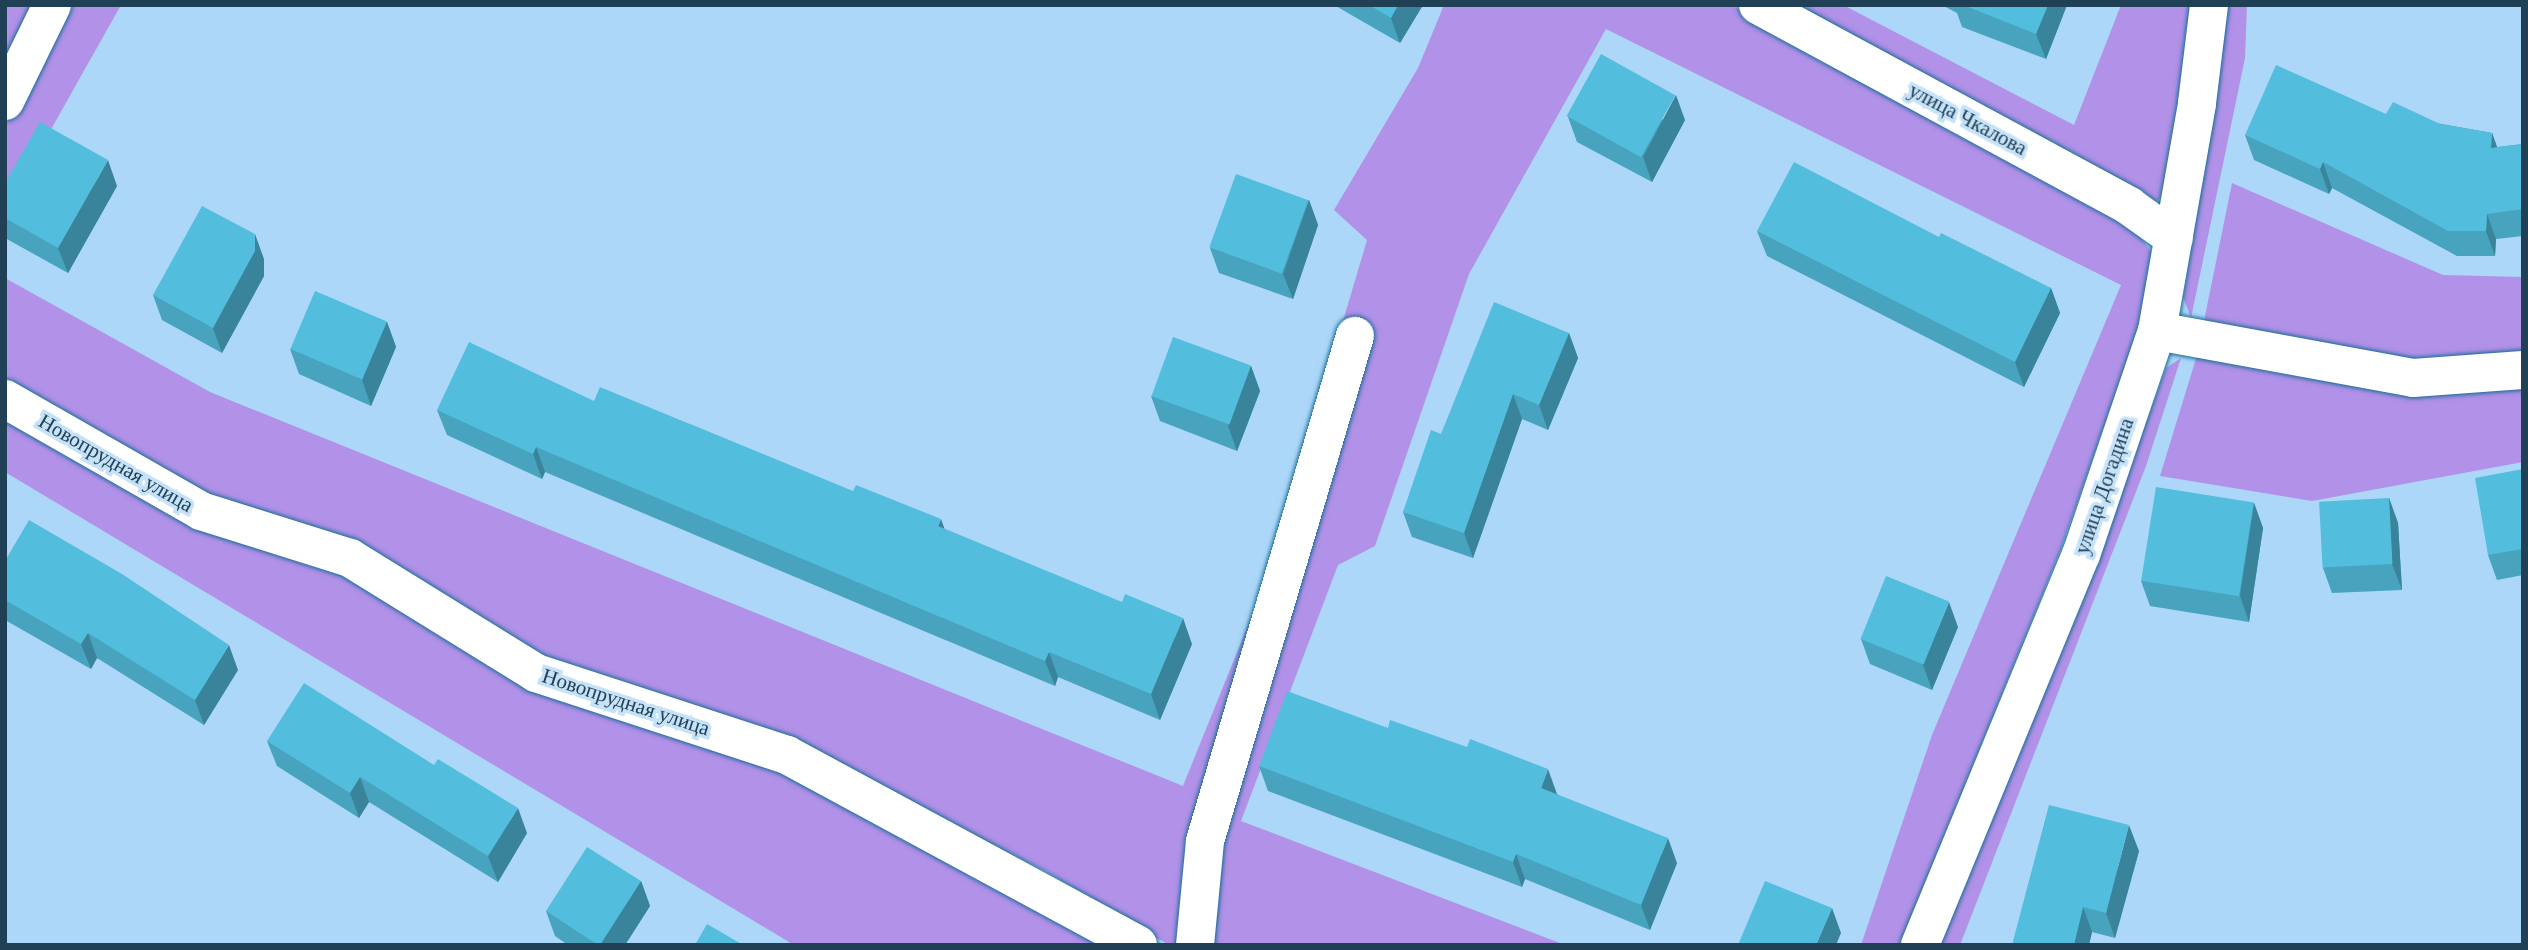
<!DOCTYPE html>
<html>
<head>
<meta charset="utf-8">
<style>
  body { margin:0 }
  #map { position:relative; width:2528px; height:950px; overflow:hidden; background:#acd7f8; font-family:"Times New Roman",serif }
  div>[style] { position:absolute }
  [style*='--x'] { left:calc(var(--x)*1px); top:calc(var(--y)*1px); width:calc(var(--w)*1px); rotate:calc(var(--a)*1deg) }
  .green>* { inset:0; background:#b291e8 }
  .roads { filter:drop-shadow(0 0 2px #196c9c) drop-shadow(0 0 2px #196c9c) }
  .minor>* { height:38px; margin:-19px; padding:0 19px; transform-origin:19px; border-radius:19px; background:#fff }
  .wall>* { inset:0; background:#47a3be }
  .shaded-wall>* { inset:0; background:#39849b }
  .building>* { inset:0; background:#52bddd; transform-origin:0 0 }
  span { translate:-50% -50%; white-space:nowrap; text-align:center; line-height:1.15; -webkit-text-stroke:7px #c6e2f8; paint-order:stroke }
  .street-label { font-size:21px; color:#204055 }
  .frame { position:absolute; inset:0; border:7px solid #204055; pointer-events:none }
</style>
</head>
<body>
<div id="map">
  <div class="green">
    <i style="clip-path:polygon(5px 5px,35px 5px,5px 66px)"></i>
    <i style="clip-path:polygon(65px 5px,121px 5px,5px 211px,5px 127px)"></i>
    <i style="clip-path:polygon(1444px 5px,1731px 5px,2133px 227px,2155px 257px,2139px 328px,2060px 551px,1900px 945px,1861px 945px,1932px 735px,2121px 285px,1606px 29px,1469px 274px,1375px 546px,1338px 565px,1241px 821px,1565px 945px,1208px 945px,1215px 841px,1371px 333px,1343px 321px,1367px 240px,1334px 210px,1418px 68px)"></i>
    <i style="clip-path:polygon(1785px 5px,1843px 5px,2074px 125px,2121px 5px,2193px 5px,2168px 194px,2154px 202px)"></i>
    <i style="clip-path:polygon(2226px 5px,2247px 5px,2245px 58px,2191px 318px,2183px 297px,2216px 103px)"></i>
    <i style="clip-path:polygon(2232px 183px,2443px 275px,2523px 277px,2523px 357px,2413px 365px,2203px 326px)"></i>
    <i style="clip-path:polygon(5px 278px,210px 392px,1183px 786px,1269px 573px,1186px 945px,1169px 945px,1044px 870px,789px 744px,543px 661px,207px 499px,5px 382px)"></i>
    <i style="clip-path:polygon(2198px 352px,2523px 379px,2523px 462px,2312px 501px,2160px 476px)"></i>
    <i style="clip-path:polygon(2181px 358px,2146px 466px,1960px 945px,1936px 945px,2097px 556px,2166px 368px)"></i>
    <i style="clip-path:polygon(5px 412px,782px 767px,1103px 945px,794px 945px,5px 472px)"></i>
  </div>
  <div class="roads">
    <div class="minor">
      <i style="--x:1758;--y:5;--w:422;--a:28.4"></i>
      <i style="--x:2129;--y:206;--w:55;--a:35.4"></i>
      <i style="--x:5;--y:101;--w:107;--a:-63.9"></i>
      <i style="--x:2157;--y:331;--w:260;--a:10.4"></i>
      <i style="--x:2413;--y:378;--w:110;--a:-4.2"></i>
      <i style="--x:5;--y:399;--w:226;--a:29.7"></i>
      <i style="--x:201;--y:511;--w:156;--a:17.5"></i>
      <i style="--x:350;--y:558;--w:219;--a:31.7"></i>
      <i style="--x:536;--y:673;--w:264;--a:18.1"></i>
      <i style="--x:787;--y:755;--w:399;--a:28.4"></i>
      <i style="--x:1195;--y:945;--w:104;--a:-84.5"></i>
      <i style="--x:1205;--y:841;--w:527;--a:-73.46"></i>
      <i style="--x:1920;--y:945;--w:422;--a:-67.6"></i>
      <i style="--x:2081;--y:555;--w:237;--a:-71.3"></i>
      <i style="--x:2157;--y:331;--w:231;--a:-80"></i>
      <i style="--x:2197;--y:103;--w:99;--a:-83"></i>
    </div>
  </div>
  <div class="wall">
    <i style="clip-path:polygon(1334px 5px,1423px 5px,1400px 43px)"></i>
    <i style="clip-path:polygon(1942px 5px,2067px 5px,2046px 59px,1962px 27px,1957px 13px)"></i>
    <i style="clip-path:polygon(2386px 114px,2492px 133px,2497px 147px,2523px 144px,2523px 236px,2496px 239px,2495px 256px,2457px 256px,2332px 188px,2329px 194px,2254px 160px,2245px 135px)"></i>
    <i style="clip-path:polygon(1568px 117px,1685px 120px,1652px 182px,1577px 142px)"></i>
    <i style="clip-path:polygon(5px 183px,117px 186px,68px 273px,5px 238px)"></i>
    <i style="clip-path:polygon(1309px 200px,1318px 225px,1293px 299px,1219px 273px,1210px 248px)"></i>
    <i style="clip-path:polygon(1757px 231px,2051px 288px,2060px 313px,2024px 387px,1767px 256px)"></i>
    <i style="clip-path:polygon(264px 259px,264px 276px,222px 353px,162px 320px,153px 295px)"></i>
    <i style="clip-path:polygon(387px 322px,396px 347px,371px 406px,299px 374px,290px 349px)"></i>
    <i style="clip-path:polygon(1569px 333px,1578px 358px,1548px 430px,1522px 419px,1473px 558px,1412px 537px,1403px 512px,1441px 434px)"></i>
    <i style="clip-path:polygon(1251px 366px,1260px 391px,1237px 451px,1160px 421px,1151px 396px)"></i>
    <i style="clip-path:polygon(594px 401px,1192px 644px,1160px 720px,1058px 677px,1055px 686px,545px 472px,542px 479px,447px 435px,437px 410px)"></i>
    <i style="clip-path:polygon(2523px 469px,2523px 575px,2497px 580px,2488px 555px)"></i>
    <i style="clip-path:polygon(2389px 498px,2398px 523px,2402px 590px,2332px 593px,2323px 568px)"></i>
    <i style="clip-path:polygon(2254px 503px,2263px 528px,2249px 622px,2150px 606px,2141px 581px)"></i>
    <i style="clip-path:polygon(5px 561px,238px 670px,204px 725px,97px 658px,91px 669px,5px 620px)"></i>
    <i style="clip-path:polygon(1958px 627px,1932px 690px,1870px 664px,1861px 639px)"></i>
    <i style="clip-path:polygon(267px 741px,434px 765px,527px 833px,498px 882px,369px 802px,359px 818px,277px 766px)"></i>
    <i style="clip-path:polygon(1259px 766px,1557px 794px,1677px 863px,1650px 930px,1525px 879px,1522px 887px,1268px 791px)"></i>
    <i style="clip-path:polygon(2139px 851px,2115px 938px,2092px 932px,2089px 945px,2012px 945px)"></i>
    <i style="clip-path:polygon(641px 881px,650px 906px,625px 945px,568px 945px,555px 936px,546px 911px)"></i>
  </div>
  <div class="shaded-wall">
    <i style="clip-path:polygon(1398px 5px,1423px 5px,1400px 43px,1391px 18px)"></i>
    <i style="clip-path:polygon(2048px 5px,2067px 5px,2046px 59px,2036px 34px)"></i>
    <i style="clip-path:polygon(1676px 95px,1685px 120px,1652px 182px,1643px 157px)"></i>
    <i style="clip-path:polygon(2492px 133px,2501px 158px,2491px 148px)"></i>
    <i style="clip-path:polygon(108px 160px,117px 186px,68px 273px,58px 248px)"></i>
    <i style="clip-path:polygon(2323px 162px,2332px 188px,2329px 194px,2320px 169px)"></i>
    <i style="clip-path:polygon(1309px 200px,1318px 225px,1293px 299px,1283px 274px)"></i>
    <i style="clip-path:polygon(2487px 214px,2496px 239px,2495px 256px,2486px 231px)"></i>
    <i style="clip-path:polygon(255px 234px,264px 259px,264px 276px,222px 353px,213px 328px)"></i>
    <i style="clip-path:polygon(2051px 288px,2060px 313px,2024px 387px,2015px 362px)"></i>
    <i style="clip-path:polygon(387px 322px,396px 347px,371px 406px,362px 380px)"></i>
    <i style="clip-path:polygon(1569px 333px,1578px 358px,1548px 430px,1539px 405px)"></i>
    <i style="clip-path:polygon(1251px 366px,1260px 391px,1237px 451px,1228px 426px)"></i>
    <i style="clip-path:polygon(1513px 394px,1522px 419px,1473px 558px,1464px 533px)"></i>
    <i style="clip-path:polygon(536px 447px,545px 472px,542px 479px,533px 454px)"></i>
    <i style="clip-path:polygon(2389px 498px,2398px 523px,2402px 590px,2392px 564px)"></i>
    <i style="clip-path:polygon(2254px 503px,2263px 528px,2249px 622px,2240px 596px)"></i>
    <i style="clip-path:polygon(941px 519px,950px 544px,938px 526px)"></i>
    <i style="clip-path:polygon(1949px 602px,1958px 627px,1932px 690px,1923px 665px)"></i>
    <i style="clip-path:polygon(1183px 618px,1192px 644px,1160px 720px,1151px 694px)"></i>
    <i style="clip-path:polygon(88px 633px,97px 658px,91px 669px,81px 644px)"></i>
    <i style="clip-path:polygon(229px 645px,238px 670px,204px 725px,195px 700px)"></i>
    <i style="clip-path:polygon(1049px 652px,1058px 677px,1055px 686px,1045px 661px)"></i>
    <i style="clip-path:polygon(1548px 769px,1557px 794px,1550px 813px,1541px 788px)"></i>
    <i style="clip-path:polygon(360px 777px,369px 802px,359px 818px,350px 793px)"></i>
    <i style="clip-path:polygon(518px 808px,527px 833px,498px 882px,488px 856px)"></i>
    <i style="clip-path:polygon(2129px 825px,2139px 851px,2115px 938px,2106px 913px)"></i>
    <i style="clip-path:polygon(1668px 838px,1677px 863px,1650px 930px,1641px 905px)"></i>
    <i style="clip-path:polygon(1516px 854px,1525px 879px,1522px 887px,1513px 862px)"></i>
    <i style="clip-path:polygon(641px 881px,650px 906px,625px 945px,600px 945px)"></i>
    <i style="clip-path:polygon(2083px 907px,2092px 932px,2089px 945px,2074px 945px)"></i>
    <i style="clip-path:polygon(1832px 908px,1841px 933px,1836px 945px,1816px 945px)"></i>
  </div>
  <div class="building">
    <i style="clip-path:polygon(1369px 5px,1398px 5px,1391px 18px)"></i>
    <i style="clip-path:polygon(1963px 5px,2048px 5px,2036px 34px)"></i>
    <i style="left:1601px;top:54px;width:85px;height:71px;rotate:29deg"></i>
    <i style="clip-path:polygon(2276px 65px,2386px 114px,2393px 102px,2440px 124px,2492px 133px,2491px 148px,2523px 144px,2523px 209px,2487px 214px,2486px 231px,2448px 231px,2323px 162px,2320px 169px,2245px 135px)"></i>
    <i style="clip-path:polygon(40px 122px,108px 160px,58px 248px,5px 218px,5px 183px)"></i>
    <i style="clip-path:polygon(1794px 162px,1939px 237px,1941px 233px,2051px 288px,2015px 362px,1757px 231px)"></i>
    <i style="left:1236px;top:174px;width:77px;height:78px;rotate:20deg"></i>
    <i style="clip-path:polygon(202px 206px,255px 234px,255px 251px,213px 328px,153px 295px)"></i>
    <i style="left:315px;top:291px;width:78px;height:63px;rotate:23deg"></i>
    <i style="clip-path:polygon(1494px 302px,1569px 333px,1539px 405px,1513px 394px,1464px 533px,1403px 512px,1431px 430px,1441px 434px)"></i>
    <i style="left:1173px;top:337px;width:83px;height:63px;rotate:20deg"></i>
    <i style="clip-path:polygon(469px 342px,594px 401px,600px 387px,853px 491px,856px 485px,941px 519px,938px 526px,1122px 602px,1125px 594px,1183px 618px,1151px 694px,1049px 652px,1045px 661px,536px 447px,533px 454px,437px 410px)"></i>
    <i style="clip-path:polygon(2523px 469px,2523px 549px,2488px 555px,2475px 478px)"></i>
    <i style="left:2156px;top:487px;width:99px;height:95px;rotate:9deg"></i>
    <i style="left:2389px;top:498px;width:66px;height:70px;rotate:87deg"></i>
    <i style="clip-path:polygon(29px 520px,122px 574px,229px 645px,195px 700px,88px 633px,81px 644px,5px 600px,5px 561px)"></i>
    <i style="left:1886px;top:576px;width:68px;height:68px;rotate:22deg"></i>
    <i style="clip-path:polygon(304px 683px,434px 765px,438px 759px,518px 808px,488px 856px,360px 777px,350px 793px,267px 741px)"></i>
    <i style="clip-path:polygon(1287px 691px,1388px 728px,1390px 720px,1467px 747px,1470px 739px,1548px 769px,1541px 788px,1668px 838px,1641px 905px,1516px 854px,1513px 862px,1259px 766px)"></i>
    <i style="clip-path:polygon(2049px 805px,2129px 825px,2106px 913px,2083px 907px,2074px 945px,2012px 945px)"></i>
    <i style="clip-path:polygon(587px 847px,641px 881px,600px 945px,598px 945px,546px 911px)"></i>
    <i style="clip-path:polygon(1765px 881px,1832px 908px,1816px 945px,1738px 945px)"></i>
    <i style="clip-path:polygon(707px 924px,743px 945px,695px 945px)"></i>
  </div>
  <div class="street-label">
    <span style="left:1968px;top:119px;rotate:28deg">улица Чкалова</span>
    <span style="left:116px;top:463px;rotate:30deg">Новопрудная улица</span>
    <span style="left:2104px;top:486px;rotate:-71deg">улица Догадина</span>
    <span style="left:626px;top:702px;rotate:18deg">Новопрудная улица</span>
  </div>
  <div class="frame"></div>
</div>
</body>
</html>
